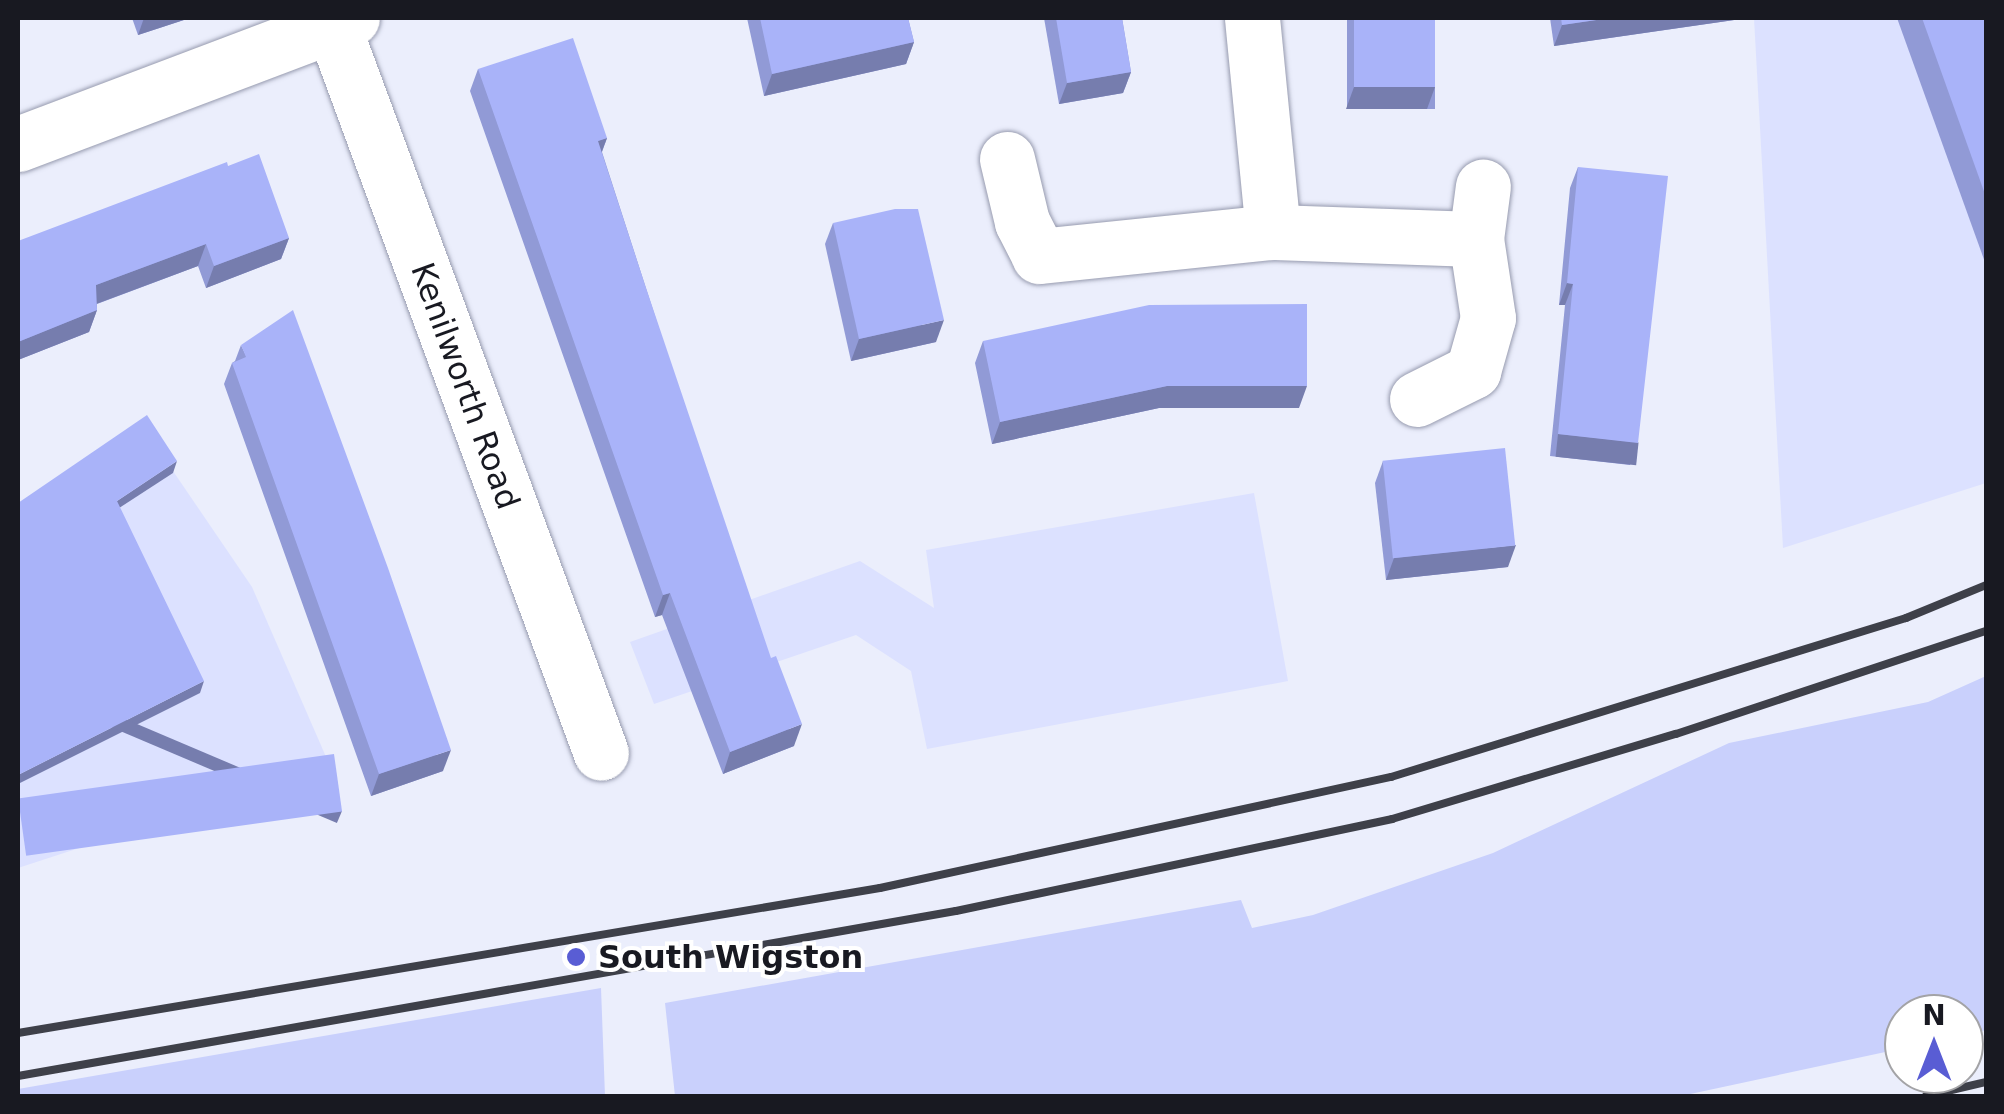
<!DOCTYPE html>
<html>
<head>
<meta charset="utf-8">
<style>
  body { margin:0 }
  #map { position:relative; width:2004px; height:1114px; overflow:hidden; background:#ebeefc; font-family:"DejaVu Sans",sans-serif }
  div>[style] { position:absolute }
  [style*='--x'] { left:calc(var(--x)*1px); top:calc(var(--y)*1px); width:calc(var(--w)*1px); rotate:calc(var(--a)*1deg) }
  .built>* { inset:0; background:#dce1ff }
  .green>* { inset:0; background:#c9d0fc }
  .roads { filter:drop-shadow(0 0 2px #979baf) drop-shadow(0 0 2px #979baf) }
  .street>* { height:55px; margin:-27.5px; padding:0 27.5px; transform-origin:27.5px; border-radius:27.5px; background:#fff }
  .rail>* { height:8px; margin:-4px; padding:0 4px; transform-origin:4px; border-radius:4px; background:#3e4049 }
  .wall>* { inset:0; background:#919ad6; transform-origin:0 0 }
  .shaded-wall>* { inset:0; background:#767dae; transform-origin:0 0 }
  .building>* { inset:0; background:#a9b3f9; transform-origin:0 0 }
  .dots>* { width:28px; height:28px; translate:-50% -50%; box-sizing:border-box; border:5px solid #fff; border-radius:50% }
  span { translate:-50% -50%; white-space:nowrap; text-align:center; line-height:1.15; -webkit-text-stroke:8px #fff; paint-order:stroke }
  .street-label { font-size:32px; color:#181921 }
  .poi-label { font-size:32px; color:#181921; font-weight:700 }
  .left { translate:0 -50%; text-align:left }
  .frame { position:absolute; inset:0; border:20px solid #181921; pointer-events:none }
  .north { position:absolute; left:1884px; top:994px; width:100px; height:100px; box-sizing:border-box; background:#fff; border:2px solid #a3a3a6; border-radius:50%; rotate:0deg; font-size:28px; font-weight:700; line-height:40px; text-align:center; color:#181921 }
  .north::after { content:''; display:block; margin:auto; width:35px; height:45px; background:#595dd4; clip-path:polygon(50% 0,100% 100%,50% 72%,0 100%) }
</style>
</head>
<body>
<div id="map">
  <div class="built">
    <i style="clip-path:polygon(1754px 18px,1986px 18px,1986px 483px,1783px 548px)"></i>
    <i style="clip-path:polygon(143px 427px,252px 587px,330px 766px,18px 868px,18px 510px)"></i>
    <i style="clip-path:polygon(1254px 493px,1288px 681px,927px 749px,911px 671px,856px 635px,654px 704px,630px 642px,860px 561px,934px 608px,926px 550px)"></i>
  </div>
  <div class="green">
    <i style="clip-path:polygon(1986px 676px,1986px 1030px,1964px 1035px,1964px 1014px,1904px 1014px,1904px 1048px,1681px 1096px,675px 1096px,665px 1003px,1241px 900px,1252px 928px,1313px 915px,1493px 853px,1729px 743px,1928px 702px)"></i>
    <i style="clip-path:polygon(601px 988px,605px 1096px,18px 1096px,18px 1089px)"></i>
  </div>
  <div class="roads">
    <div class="street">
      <i style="--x:330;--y:18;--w:783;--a:69.76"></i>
      <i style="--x:1252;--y:18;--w:215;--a:84.4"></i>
      <i style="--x:1273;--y:232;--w:203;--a:2"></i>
      <i style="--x:18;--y:144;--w:357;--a:-20.7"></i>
      <i style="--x:1007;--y:159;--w:65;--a:76.6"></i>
      <i style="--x:1022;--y:222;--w:38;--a:63"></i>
      <i style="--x:1039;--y:256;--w:235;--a:-5.9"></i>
      <i style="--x:1417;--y:399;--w:63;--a:-26.6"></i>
      <i style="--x:1473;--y:371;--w:55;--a:-74.2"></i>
      <i style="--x:1488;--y:318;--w:80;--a:-98.6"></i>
      <i style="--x:1476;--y:239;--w:53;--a:-82.5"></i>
    </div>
  </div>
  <div class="rail">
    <i style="--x:18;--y:1033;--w:874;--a:-9.55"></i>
    <i style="--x:880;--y:888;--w:523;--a:-12.26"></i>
    <i style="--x:1391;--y:777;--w:539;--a:-17.16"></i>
    <i style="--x:1906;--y:618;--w:87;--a:-22.4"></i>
    <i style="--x:18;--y:1076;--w:952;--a:-9.98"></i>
    <i style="--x:956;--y:911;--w:446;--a:-11.9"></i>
    <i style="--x:1392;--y:819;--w:296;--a:-16.7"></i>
    <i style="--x:1676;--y:734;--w:327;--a:-18.4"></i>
    <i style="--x:1926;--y:1096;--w:62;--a:-13.1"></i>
  </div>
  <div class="wall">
    <i style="clip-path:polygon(132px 18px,190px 18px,138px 35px)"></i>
    <i style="clip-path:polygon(747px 18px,908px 18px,914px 42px,906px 64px,764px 96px)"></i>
    <i style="clip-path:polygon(1044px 18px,1122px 18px,1131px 72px,1123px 93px,1059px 104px)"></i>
    <i style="left:1347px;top:18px;width:88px;height:91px"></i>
    <i style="clip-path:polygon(1550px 18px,1748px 18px,1554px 46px)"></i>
    <i style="clip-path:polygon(1897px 18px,1986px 18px,1986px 265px)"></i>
    <i style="clip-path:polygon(478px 69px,607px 138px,602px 152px,794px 746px,723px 774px,662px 615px,655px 617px,470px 91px)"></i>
    <i style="clip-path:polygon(1578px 167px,1638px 443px,1630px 465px,1550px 456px,1565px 305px,1559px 305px,1570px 188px)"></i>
    <i style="clip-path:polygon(833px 223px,936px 342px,851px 361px,825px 244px)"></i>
    <i style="clip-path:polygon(289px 238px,281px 259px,206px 288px,198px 266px,97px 304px,97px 310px,89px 332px,18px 360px,18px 241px)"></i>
    <i style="clip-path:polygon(983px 341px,1299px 408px,1159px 408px,992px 444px,975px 363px)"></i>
    <i style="clip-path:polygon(241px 345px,443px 771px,371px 796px,224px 384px,232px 363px,235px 361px)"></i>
    <i style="clip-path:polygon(1383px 461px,1508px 567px,1386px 580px,1375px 483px)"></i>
  </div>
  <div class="shaded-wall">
    <i style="clip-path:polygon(144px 18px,190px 18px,138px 35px)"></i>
    <i style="clip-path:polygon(1610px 18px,1748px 18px,1554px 46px,1562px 25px)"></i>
    <i style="clip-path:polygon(914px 42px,906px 64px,764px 96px,772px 74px)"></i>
    <i style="clip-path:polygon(1131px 72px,1123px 93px,1059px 104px,1067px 83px)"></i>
    <i style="clip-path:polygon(1354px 87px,1435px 87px,1427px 109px,1346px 109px)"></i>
    <i style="clip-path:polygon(607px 138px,599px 159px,598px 141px)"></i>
    <i style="clip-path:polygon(289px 238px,281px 259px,206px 288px,214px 266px)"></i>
    <i style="clip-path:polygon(206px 244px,198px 266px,88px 307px,96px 285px)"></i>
    <i style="clip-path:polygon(1567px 283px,1573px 284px,1565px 305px,1559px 305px)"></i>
    <i style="clip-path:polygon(97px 310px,89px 332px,18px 360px,18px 342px)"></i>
    <i style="clip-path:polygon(944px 320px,936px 342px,851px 361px,859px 339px)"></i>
    <i style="clip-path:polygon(1167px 386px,1307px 386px,1299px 408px,1159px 408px,992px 444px,1000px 422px)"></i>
    <i style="left:1558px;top:434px;width:81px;height:23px;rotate:6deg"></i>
    <i style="clip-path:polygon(177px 461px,173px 473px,113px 512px,117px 501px)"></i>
    <i style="clip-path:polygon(1516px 545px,1508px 567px,1386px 580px,1394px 558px)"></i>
    <i style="clip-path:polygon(670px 593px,662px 615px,655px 617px,663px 595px)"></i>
    <i style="clip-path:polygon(204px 681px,200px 693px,18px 784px,18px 775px)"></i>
    <i style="clip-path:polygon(802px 724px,794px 746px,723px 774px,730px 752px)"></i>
    <i style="clip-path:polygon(451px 750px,443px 771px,371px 796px,379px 774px)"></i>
    <i style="left:342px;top:811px;width:13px;height:327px;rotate:113deg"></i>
  </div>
  <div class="building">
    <i style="clip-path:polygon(760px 18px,908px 18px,914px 42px,772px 74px)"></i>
    <i style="clip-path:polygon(1056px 18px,1122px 18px,1131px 72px,1067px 83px)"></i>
    <i style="left:1354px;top:18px;width:81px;height:69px"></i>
    <i style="clip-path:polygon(1561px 18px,1610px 18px,1562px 25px)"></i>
    <i style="clip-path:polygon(1922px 18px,1986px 18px,1986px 197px)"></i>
    <i style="clip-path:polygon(573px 38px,607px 138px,598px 141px,644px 282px,771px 658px,776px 656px,802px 724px,730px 752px,670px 593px,663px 595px,478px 69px)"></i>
    <i style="clip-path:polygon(259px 154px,289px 238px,214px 266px,206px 244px,96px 285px,97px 310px,18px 342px,18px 241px,227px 162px,228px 166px)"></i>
    <i style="clip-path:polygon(1578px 167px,1668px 176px,1638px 443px,1558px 434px,1573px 284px,1567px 283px)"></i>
    <i style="clip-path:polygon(895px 209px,918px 209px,944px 320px,859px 339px,833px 223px)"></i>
    <i style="clip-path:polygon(1307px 304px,1307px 386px,1167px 386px,1000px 422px,983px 341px,1149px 305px)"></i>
    <i style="clip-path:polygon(293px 310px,388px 568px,451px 750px,379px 774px,232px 363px,246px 357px,241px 345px)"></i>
    <i style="clip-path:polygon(147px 415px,177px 461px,117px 501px,204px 681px,18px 775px,18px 503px)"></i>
    <i style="left:1505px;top:448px;width:98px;height:123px;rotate:84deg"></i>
    <i style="left:334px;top:754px;width:58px;height:319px;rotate:82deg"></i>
  </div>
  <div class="dots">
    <i style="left:576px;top:957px;background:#595dd4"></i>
  </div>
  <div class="street-label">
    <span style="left:465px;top:386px;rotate:70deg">Kenilworth Road</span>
  </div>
  <div class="poi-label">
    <span class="left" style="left:598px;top:957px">South Wigston</span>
  </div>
  <div class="frame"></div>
  <div class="north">N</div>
</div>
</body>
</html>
